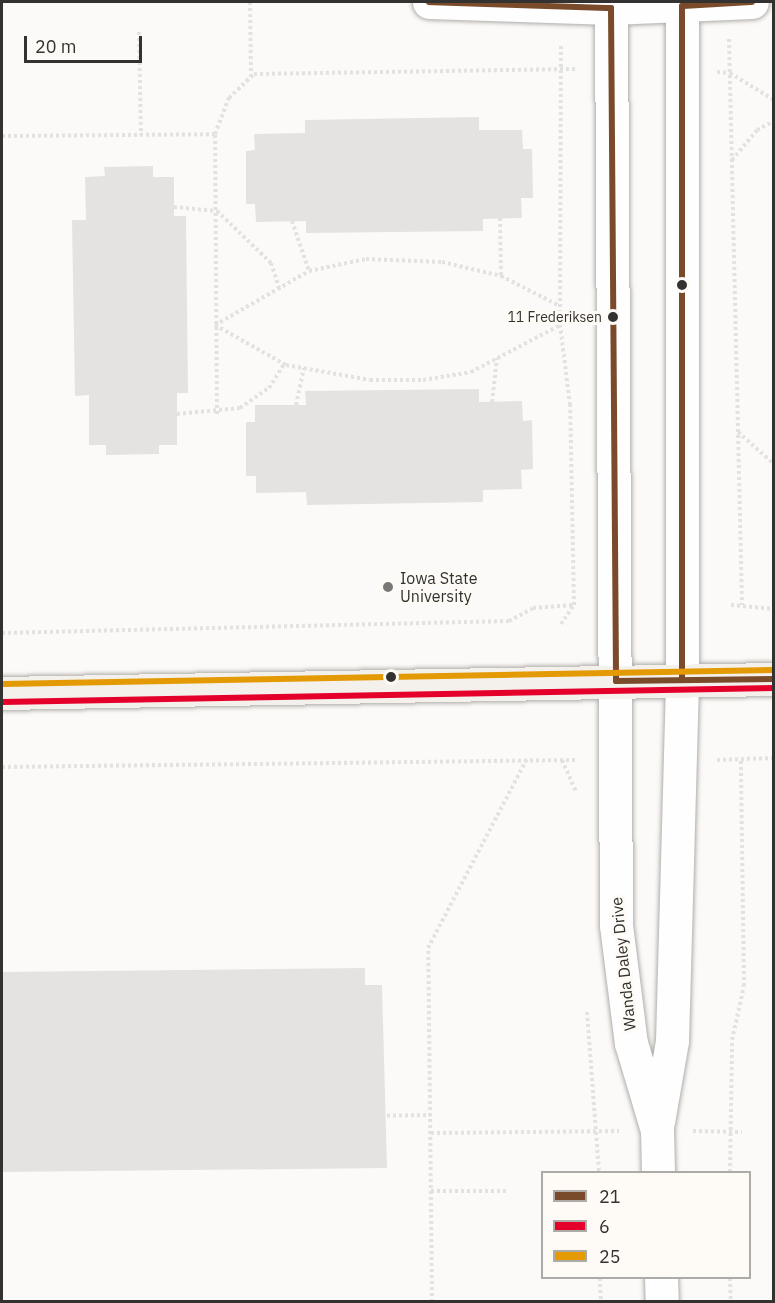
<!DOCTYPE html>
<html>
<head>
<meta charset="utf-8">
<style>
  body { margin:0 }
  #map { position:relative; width:775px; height:1303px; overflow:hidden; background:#fcfaf8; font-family:"IBM Plex Sans",sans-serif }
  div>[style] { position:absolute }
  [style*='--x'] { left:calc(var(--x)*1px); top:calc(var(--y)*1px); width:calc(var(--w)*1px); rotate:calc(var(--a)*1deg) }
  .building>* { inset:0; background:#e4e3e1 }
  .path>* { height:4px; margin-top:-2px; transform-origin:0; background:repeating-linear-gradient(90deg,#e2e2e2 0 3px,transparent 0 6px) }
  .roads { filter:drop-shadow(0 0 2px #b0aeac) drop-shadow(0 0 2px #b0aeac) }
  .street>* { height:33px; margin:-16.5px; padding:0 16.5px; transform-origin:16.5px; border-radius:16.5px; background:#fffefe }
  .secondary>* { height:33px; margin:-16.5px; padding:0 16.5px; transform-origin:16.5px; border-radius:16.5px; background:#f4f1ed }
  .bus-1>* { height:6px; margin:-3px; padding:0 3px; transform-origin:3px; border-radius:3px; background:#7a4b2a }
  .bus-2>* { height:6px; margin:-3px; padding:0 3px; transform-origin:3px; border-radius:3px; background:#e4002b }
  .bus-3>* { height:6px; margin:-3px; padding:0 3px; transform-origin:3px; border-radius:3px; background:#e39a05 }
  .dots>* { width:16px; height:16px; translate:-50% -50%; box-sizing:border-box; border:3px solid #fefbf6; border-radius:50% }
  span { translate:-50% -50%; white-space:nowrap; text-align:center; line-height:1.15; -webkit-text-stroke:6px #fefbf6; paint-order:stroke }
  .bus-label { font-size:14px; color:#333230 }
  .right { translate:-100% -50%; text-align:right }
  .poi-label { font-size:16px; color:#333230 }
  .left { translate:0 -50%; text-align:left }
  .street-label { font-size:16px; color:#333230 }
  .frame { position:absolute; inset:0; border:3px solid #333230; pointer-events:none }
  .legend { position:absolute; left:541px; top:1171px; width:210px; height:108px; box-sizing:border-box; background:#fefbf6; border:2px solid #adaba7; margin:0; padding:8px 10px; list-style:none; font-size:18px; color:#333230 }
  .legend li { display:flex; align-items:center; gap:12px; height:30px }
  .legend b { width:30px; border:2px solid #adaba7 }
  .scale { position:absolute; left:24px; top:36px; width:118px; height:27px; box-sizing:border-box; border:3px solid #333230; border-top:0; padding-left:8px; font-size:18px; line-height:21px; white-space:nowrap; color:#333230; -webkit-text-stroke:4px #fefbf6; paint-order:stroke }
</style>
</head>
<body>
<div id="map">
  <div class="building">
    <i style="clip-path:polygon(479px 117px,479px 130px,522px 130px,523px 149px,532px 149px,533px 198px,521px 198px,522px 218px,483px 219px,483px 231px,306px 233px,306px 221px,256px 222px,255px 204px,246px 204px,246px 151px,255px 150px,254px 134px,305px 133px,305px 120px)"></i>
    <i style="clip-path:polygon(153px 166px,153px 177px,174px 177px,174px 216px,186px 216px,188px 393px,177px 393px,177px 445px,159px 445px,159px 454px,106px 455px,106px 445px,89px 445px,89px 395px,75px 396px,72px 220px,86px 220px,85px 177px,105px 176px,104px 167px)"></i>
    <i style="clip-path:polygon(479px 389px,479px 402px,522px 401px,523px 421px,532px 420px,533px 469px,521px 470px,522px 489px,483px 490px,483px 502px,307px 505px,306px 492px,256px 493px,256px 476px,246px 476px,246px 422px,255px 422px,255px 405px,306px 405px,305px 391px)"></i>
    <i style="clip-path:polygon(365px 968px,365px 985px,382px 985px,387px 1168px,2px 1172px,2px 972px)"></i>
  </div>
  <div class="path">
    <i style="--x:250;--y:2;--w:76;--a:89.2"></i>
    <i style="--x:139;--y:32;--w:103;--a:88.9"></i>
    <i style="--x:729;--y:39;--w:566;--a:88.68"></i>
    <i style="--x:717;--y:72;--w:13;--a:4"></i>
    <i style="--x:730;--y:73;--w:52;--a:31.5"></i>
    <i style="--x:2;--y:136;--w:213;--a:-0.5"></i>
    <i style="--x:732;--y:160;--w:39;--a:-50"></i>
    <i style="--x:757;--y:130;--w:19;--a:-28"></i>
    <i style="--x:174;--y:207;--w:43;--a:5.3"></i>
    <i style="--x:217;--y:211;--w:75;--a:43.9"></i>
    <i style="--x:271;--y:263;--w:26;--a:72"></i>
    <i style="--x:500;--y:218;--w:58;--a:89"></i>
    <i style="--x:292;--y:221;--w:53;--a:71.2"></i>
    <i style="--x:215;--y:325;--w:108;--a:-29.9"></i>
    <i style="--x:309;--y:271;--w:58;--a:-11.9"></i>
    <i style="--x:366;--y:259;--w:76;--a:2.3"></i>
    <i style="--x:442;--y:262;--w:61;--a:13.3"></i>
    <i style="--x:501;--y:276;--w:66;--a:27"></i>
    <i style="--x:215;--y:325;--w:81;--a:29.4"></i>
    <i style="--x:286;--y:365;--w:85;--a:10.1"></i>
    <i style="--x:370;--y:380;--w:53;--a:0"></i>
    <i style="--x:423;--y:380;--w:49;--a:-9.5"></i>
    <i style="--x:471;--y:372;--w:101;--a:-27.8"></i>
    <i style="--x:492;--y:402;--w:44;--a:-83.5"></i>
    <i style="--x:296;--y:405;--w:38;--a:-78"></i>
    <i style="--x:177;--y:414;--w:63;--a:-5.4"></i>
    <i style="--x:240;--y:408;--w:35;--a:-35"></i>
    <i style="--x:269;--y:388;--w:28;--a:-58"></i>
    <i style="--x:217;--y:414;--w:280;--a:-90.4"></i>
    <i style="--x:215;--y:134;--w:39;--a:-69"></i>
    <i style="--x:229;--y:98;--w:35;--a:-44"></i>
    <i style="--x:254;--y:74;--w:321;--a:-0.9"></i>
    <i style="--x:738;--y:432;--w:48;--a:41.6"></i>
    <i style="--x:731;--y:605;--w:43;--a:5.3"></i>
    <i style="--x:561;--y:624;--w:23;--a:-56"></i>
    <i style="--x:574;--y:605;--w:200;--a:-91.1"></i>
    <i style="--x:570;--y:405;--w:81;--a:-97.1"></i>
    <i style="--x:560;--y:325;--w:281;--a:-89.8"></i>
    <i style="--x:2;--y:633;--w:507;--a:-1.36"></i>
    <i style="--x:509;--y:621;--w:27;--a:-28"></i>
    <i style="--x:533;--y:608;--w:40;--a:-4.3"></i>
    <i style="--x:562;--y:760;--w:35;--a:66"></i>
    <i style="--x:717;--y:760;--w:57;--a:-2"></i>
    <i style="--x:2;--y:767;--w:576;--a:-0.7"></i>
    <i style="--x:587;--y:1012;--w:160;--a:85.7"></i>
    <i style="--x:363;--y:1116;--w:68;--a:-0.8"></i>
    <i style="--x:693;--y:1131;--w:49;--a:1.2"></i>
    <i style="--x:431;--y:1133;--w:188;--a:-0.6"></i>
    <i style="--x:730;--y:1172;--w:132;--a:-89.1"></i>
    <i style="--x:732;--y:1040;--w:55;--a:-77.5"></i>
    <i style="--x:744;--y:986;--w:227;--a:-90.8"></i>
    <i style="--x:431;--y:1191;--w:76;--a:0"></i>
    <i style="--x:600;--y:1278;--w:24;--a:88"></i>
    <i style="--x:730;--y:1278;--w:24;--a:88"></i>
    <i style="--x:432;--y:1302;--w:354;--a:-90.6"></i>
    <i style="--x:428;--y:948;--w:213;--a:-62.4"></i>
  </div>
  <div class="roads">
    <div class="street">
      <i style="--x:429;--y:2;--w:182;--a:1.9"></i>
      <i style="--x:611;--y:8;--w:141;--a:-2.4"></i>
      <i style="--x:611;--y:8;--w:917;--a:89.69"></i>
      <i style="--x:616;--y:925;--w:119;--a:82.8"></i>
      <i style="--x:631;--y:1043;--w:91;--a:73.4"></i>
      <i style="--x:657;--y:1130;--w:42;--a:88.6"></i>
      <i style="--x:658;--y:1122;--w:82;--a:-80.2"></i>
      <i style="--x:672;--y:1041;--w:361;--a:-88.4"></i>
      <i style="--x:682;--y:680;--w:674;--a:-90"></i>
      <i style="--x:661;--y:1278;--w:24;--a:88"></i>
    </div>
    <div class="secondary">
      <i style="--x:2;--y:693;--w:772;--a:-1.04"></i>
    </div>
  </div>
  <div class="bus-1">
    <i style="--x:429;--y:2;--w:182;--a:1.9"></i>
    <i style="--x:611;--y:8;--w:673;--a:89.57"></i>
    <i style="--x:616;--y:681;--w:158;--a:-0.7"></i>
    <i style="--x:682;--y:680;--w:674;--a:-90"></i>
    <i style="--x:682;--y:6;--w:70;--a:-3.3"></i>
  </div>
  <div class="bus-2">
    <i style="--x:2;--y:702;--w:772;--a:-1.04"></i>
  </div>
  <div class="bus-3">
    <i style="--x:2;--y:684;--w:772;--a:-1.04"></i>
  </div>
  <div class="dots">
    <i style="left:682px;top:285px;background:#333230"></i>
    <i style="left:613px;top:317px;background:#333230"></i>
    <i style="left:388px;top:587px;background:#797876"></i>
    <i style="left:391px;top:677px;background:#333230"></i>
  </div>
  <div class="bus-label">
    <span class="right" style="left:602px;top:317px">11 Frederiksen</span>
  </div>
  <div class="poi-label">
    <span class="left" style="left:400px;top:587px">Iowa State<br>University</span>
  </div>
  <div class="street-label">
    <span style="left:623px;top:964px;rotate:-96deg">Wanda Daley Drive</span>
  </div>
  <div class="frame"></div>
  <ul class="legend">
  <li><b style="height:8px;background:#7a4b2a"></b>21</li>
  <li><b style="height:8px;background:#e4002b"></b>6</li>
  <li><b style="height:8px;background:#e39a05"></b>25</li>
  </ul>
  <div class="scale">20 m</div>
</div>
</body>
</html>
